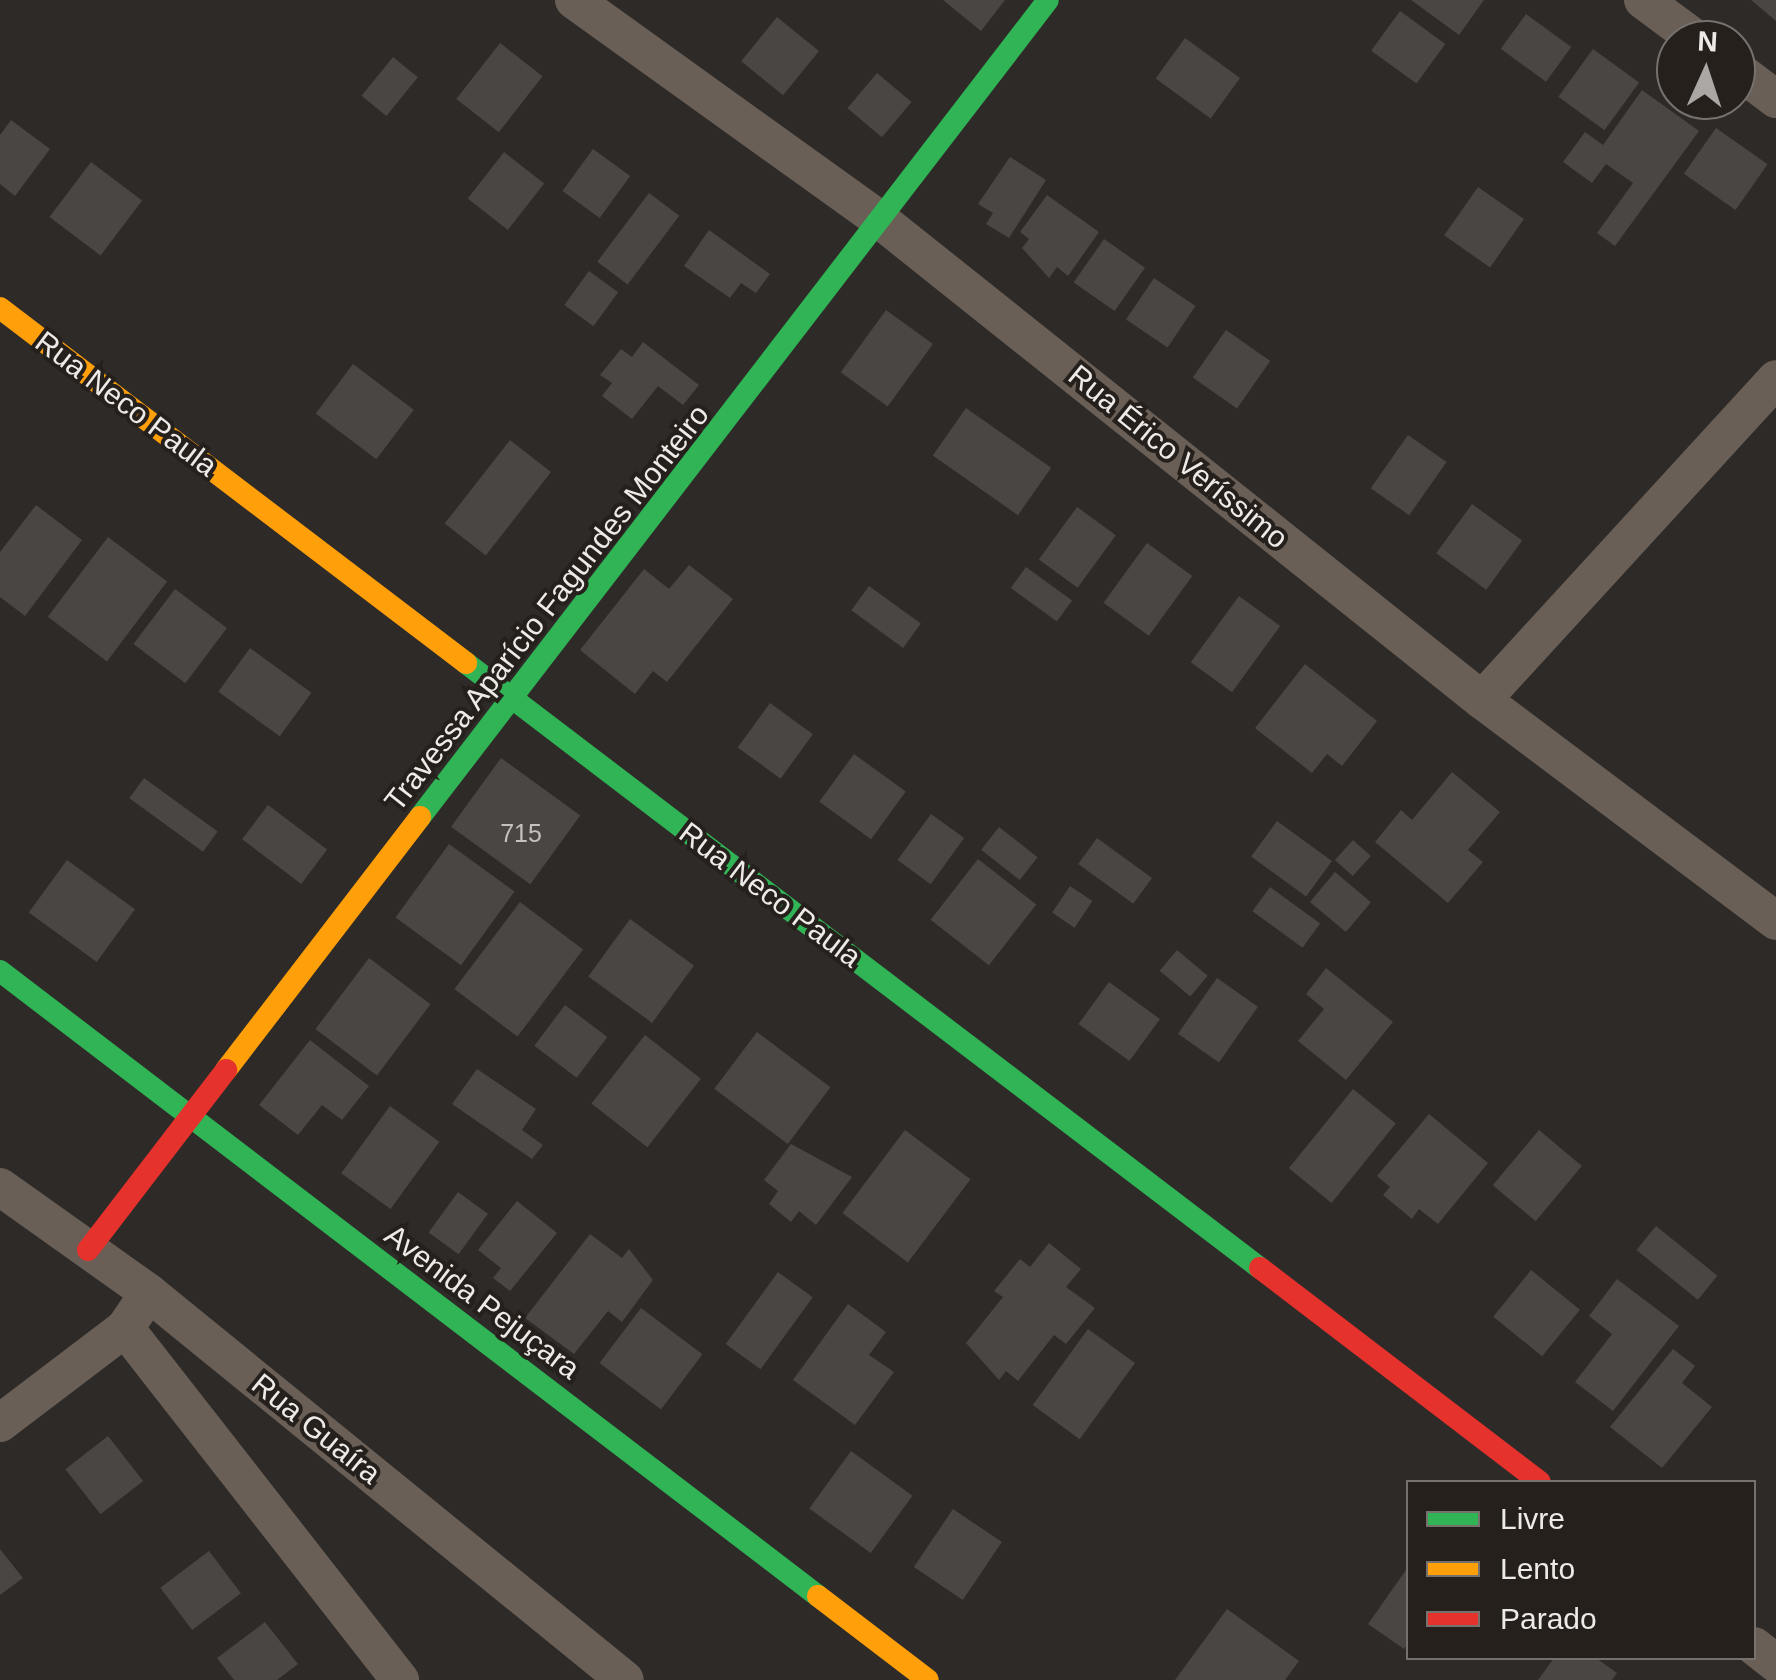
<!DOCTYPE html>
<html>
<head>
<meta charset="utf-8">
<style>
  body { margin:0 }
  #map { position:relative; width:1776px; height:1680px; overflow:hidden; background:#2d2a28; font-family:Helvetica,sans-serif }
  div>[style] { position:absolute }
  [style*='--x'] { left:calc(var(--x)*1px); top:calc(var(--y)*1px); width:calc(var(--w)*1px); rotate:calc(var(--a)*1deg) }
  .building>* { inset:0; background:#494644; transform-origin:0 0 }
  .street>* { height:38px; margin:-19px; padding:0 19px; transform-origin:19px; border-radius:19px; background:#695f56 }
  .fast>* { height:22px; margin:-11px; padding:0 11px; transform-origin:11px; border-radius:11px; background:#30b455 }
  .slow>* { height:22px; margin:-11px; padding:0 11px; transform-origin:11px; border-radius:11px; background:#ff9f0a }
  .jam>* { height:22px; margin:-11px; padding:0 11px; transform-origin:11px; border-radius:11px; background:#e5322d }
  span { translate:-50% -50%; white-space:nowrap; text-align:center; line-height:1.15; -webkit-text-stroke:8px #26201c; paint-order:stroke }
  .number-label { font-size:25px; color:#c5c1be }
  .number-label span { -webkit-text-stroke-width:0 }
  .street-label { font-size:30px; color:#eeeae7 }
  .legend { position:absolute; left:1406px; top:1480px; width:350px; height:180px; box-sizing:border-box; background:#26201c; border:2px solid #76716d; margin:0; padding:12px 18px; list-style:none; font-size:30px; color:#eeeae7 }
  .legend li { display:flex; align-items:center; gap:20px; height:50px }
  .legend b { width:50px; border:2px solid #76716d }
  .north { position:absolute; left:1656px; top:20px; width:100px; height:100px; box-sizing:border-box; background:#26201c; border:2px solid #76716d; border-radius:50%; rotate:3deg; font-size:28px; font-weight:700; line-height:40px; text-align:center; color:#eeeae7 }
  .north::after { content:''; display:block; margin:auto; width:35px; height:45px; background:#aaa7a4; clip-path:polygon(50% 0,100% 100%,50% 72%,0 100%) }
</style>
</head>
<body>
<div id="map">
  <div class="building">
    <i style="clip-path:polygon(943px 0,1005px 0,981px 31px)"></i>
    <i style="clip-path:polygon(1411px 0,1484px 0,1459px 35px)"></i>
    <i style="clip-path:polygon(1751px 0,1776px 0,1776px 21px)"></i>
    <i style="left:1400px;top:11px;width:56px;height:49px;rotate:36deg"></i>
    <i style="left:1526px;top:14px;width:56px;height:43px;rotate:36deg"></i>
    <i style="left:777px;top:17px;width:54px;height:57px;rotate:39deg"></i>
    <i style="left:1185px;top:38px;width:68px;height:50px;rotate:36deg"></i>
    <i style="left:500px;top:43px;width:54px;height:71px;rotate:38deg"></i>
    <i style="left:1593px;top:49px;width:57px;height:59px;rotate:36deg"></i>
    <i style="left:393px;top:57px;width:32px;height:50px;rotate:39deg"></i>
    <i style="left:877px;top:73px;width:45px;height:46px;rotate:40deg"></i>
    <i style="clip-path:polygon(1642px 90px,1699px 131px,1615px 246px,1597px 233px,1633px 183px,1606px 164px,1592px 183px,1563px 162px,1585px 132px,1603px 145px)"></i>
    <i style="clip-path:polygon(11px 120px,50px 149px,15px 196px,0 184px,0 135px)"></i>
    <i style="left:1716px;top:128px;width:63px;height:56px;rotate:35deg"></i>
    <i style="left:593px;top:149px;width:46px;height:52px;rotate:36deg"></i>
    <i style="left:504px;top:152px;width:51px;height:59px;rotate:38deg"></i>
    <i style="clip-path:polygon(1010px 157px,1046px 180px,1009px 238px,986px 224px,993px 213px,978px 204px)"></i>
    <i style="left:91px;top:162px;width:64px;height:69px;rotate:37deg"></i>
    <i style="left:1478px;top:187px;width:56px;height:59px;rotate:35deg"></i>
    <i style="left:649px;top:193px;width:38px;height:86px;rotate:37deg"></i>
    <i style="clip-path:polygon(1047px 195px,1099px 232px,1068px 276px,1057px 267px,1049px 278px,1022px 248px,1029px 239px,1020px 232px)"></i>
    <i style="clip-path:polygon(709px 230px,770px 274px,756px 293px,741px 283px,730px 298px,684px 266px)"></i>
    <i style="left:1104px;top:239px;width:50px;height:53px;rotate:35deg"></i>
    <i style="left:589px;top:271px;width:36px;height:42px;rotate:36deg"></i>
    <i style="left:1154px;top:278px;width:50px;height:50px;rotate:34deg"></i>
    <i style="left:886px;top:310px;width:58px;height:77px;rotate:36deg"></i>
    <i style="left:1226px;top:330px;width:54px;height:58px;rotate:35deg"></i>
    <i style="clip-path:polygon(643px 342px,699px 385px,683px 405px,658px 386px,632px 419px,602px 396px,612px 383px,600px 375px,621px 349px,632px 357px)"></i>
    <i style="left:353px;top:364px;width:76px;height:62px;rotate:37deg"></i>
    <i style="left:966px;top:408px;width:104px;height:58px;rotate:35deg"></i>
    <i style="left:1408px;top:435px;width:47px;height:65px;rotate:35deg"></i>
    <i style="left:510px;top:440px;width:52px;height:106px;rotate:38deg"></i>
    <i style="left:1472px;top:504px;width:62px;height:61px;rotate:36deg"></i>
    <i style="clip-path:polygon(36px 505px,82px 540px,25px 616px,0 597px,0 552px)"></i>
    <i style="left:1077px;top:507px;width:48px;height:65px;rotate:36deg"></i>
    <i style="left:108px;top:537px;width:74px;height:100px;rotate:37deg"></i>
    <i style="left:1147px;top:543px;width:56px;height:74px;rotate:36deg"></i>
    <i style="clip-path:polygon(689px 565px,733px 599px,667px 682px,653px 671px,635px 694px,580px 650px,644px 569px,669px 589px)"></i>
    <i style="left:1026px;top:567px;width:57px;height:26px;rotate:36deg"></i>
    <i style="left:869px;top:586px;width:64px;height:30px;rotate:36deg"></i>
    <i style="left:175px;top:589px;width:65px;height:69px;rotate:37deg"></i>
    <i style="left:1239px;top:596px;width:51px;height:82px;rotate:36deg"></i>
    <i style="left:250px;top:648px;width:76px;height:54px;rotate:36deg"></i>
    <i style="clip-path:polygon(1305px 664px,1377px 721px,1342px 766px,1327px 754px,1312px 773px,1255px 728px)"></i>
    <i style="left:770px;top:703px;width:53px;height:55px;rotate:36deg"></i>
    <i style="left:854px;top:754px;width:64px;height:59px;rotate:36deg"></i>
    <i style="left:501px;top:758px;width:98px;height:85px;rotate:36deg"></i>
    <i style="clip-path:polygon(1452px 772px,1500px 812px,1468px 850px,1483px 862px,1448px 903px,1375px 842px,1401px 810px,1412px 820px)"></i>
    <i style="left:144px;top:778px;width:91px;height:25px;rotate:36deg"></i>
    <i style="left:268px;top:805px;width:74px;height:43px;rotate:37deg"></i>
    <i style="left:931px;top:814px;width:41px;height:57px;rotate:36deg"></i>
    <i style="left:1277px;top:821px;width:68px;height:44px;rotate:36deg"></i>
    <i style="left:999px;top:827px;width:49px;height:29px;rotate:38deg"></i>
    <i style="left:1097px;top:838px;width:68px;height:32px;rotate:36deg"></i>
    <i style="left:1353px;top:840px;width:24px;height:27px;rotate:42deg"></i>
    <i style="left:449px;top:844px;width:81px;height:91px;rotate:36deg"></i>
    <i style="left:978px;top:859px;width:74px;height:77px;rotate:38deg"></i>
    <i style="left:67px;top:860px;width:84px;height:65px;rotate:36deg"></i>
    <i style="left:1335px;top:872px;width:47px;height:39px;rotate:40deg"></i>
    <i style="left:1070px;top:886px;width:27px;height:32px;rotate:34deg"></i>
    <i style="left:1270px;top:887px;width:62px;height:30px;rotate:36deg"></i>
    <i style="left:520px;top:902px;width:79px;height:109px;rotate:37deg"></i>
    <i style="left:630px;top:919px;width:79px;height:71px;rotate:36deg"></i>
    <i style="left:1177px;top:950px;width:40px;height:27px;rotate:40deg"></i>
    <i style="left:369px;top:958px;width:77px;height:89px;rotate:37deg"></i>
    <i style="clip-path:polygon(1326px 968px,1393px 1022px,1346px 1080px,1298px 1041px,1324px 1009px,1306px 994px)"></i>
    <i style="left:1217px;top:978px;width:50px;height:68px;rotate:35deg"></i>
    <i style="left:1109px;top:982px;width:63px;height:52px;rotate:36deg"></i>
    <i style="left:565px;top:1005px;width:53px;height:51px;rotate:37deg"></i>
    <i style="left:757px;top:1032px;width:92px;height:71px;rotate:37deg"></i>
    <i style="left:645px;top:1035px;width:71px;height:87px;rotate:38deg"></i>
    <i style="clip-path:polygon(310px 1040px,369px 1086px,342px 1120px,322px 1105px,298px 1135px,259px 1105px)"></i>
    <i style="clip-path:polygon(477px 1069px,536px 1109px,522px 1130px,543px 1145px,532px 1159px,452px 1104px)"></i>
    <i style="left:1353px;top:1089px;width:55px;height:102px;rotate:39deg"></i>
    <i style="left:390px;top:1106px;width:61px;height:83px;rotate:36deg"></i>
    <i style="clip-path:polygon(1429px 1114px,1488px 1163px,1438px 1224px,1419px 1209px,1412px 1219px,1383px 1195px,1390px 1187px,1377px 1176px)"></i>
    <i style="left:905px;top:1130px;width:82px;height:104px;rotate:37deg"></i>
    <i style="left:1539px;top:1130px;width:56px;height:72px;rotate:40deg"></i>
    <i style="clip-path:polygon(791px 1144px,852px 1177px,816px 1225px,799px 1211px,791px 1222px,769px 1204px,778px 1191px,764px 1180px)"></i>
    <i style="left:458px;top:1192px;width:37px;height:50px;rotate:36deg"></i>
    <i style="clip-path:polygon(517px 1201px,557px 1233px,510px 1291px,493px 1278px,501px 1268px,478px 1250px)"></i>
    <i style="left:1656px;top:1226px;width:79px;height:31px;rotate:39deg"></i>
    <i style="clip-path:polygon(590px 1234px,622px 1258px,629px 1249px,653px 1280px,622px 1322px,608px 1311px,574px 1354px,525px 1318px)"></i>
    <i style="clip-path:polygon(1049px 1243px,1081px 1269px,1066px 1287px,1095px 1308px,1066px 1344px,1054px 1335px,1018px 1381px,1006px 1371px,999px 1380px,966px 1343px,1003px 1297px,994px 1291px,1020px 1259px,1030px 1267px)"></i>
    <i style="left:1531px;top:1270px;width:63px;height:60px;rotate:39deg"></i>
    <i style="left:778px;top:1272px;width:43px;height:89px;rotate:36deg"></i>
    <i style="clip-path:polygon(1617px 1279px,1679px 1326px,1613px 1411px,1575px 1382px,1612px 1334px,1589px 1316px)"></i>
    <i style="clip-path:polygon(848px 1304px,886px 1332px,869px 1355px,894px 1372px,855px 1425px,793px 1380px)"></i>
    <i style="left:641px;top:1308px;width:77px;height:69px;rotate:37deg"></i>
    <i style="left:1088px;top:1329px;width:58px;height:94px;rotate:36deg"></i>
    <i style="clip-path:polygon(1673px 1349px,1695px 1366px,1682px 1383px,1712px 1407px,1662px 1468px,1610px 1427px)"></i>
    <i style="left:108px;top:1436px;width:57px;height:54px;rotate:52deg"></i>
    <i style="left:851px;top:1451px;width:76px;height:71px;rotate:36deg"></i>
    <i style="left:953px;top:1509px;width:59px;height:70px;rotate:34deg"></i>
    <i style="clip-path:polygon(0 1549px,23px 1578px,0 1595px)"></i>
    <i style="left:209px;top:1551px;width:53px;height:61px;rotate:53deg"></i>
    <i style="clip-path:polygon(1408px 1567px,1408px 1643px,1404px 1649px,1368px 1624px)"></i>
    <i style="clip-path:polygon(1227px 1609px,1299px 1661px,1285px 1680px,1175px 1680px)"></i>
    <i style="clip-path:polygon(265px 1622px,298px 1664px,277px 1680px,234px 1680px,217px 1658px)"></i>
    <i style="clip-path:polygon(1554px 1658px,1596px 1658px,1617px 1673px,1612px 1680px,1538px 1680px)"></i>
  </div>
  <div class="street">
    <i style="--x:574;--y:0;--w:382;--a:35.7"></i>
    <i style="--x:884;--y:223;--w:765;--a:38.58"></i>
    <i style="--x:1482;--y:700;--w:368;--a:36.9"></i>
    <i style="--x:1643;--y:0;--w:67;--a:36.5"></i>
    <i style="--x:1736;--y:69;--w:50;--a:36.9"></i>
    <i style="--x:1482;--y:700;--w:435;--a:-47.5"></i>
    <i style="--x:0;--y:1187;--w:183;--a:35.4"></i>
    <i style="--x:149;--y:1293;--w:613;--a:39.11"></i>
    <i style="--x:125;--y:1328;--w:447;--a:52"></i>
    <i style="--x:0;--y:1423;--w:157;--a:-37.2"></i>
    <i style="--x:125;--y:1328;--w:25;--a:-56"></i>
    <i style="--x:1754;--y:1646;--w:28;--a:38"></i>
  </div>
  <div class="fast">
    <i style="--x:466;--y:663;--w:998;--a:37.31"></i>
    <i style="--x:420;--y:817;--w:1030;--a:-52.45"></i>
    <i style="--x:0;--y:971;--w:1029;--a:37.38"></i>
  </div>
  <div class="slow">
    <i style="--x:0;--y:308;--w:586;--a:37.3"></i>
    <i style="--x:226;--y:1070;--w:319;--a:-52.5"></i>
    <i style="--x:818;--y:1596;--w:138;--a:37.4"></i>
  </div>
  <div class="jam">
    <i style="--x:88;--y:1250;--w:227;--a:-52.5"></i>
    <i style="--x:1260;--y:1268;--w:352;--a:37.4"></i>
  </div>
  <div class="number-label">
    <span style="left:521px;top:833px">715</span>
  </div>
  <div class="street-label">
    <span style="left:126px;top:404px;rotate:37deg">Rua Neco Paula</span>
    <span style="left:1178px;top:457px;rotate:39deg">Rua Érico Veríssimo</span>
    <span style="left:547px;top:608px;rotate:-52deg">Travessa Aparício Fagundes Monteiro</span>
    <span style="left:770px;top:895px;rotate:37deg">Rua Neco Paula</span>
    <span style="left:482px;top:1302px;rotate:37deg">Avenida Pejuçara</span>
    <span style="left:316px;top:1429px;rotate:39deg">Rua Guaíra</span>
  </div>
  <ul class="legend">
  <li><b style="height:12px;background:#30b455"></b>Livre</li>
  <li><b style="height:12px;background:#ff9f0a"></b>Lento</li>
  <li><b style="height:12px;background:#e5322d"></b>Parado</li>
  </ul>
  <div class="north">N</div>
</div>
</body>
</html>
